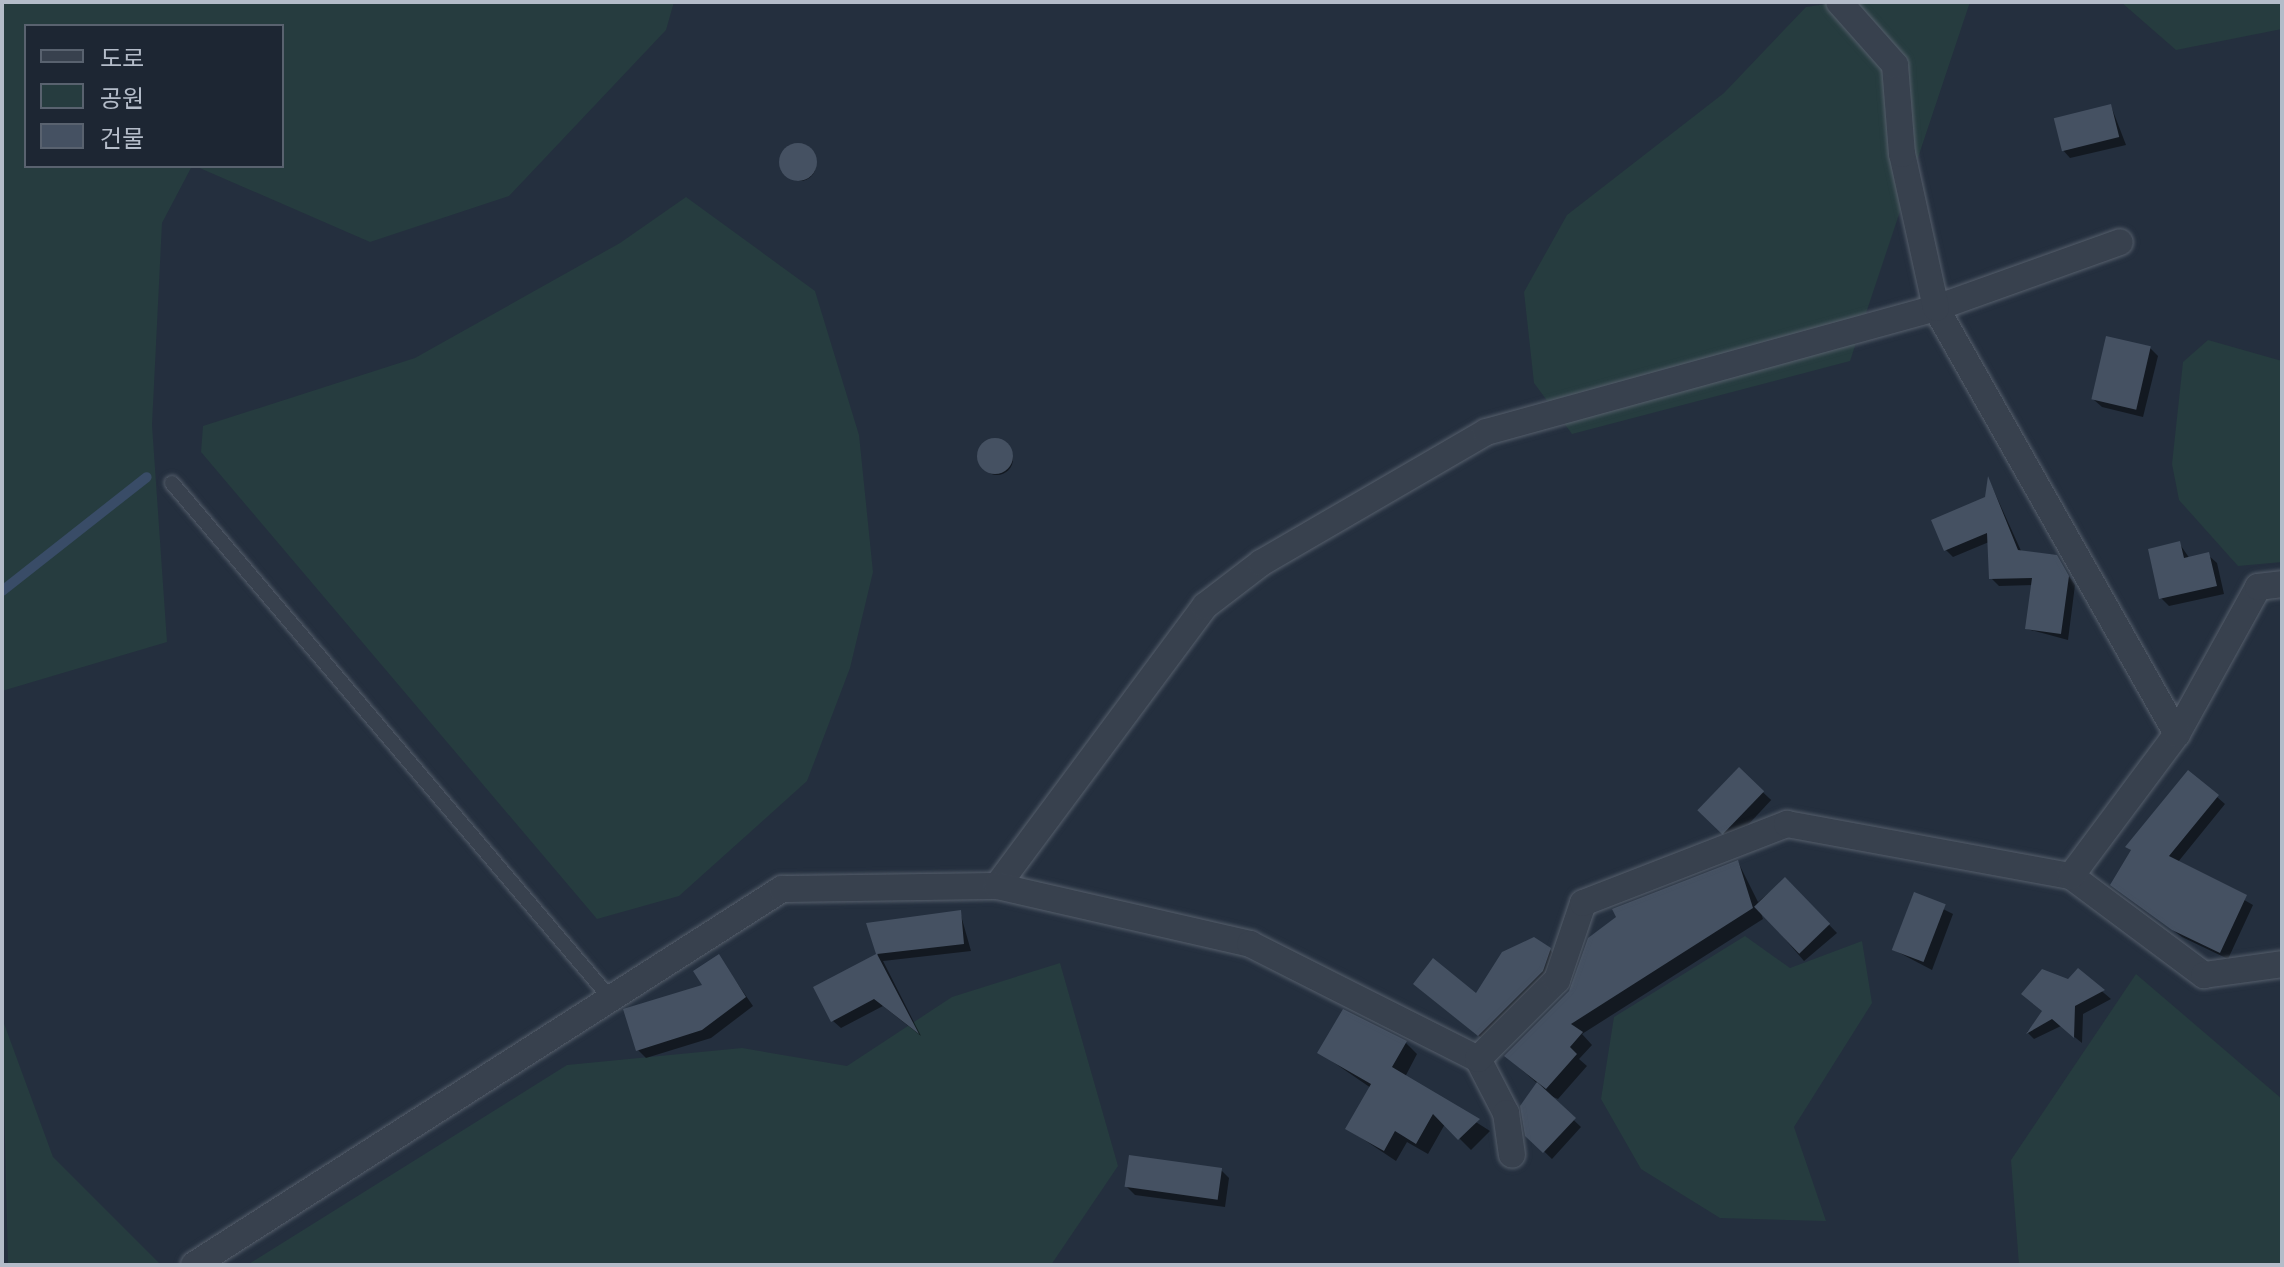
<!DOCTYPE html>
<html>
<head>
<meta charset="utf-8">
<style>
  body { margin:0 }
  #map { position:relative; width:2284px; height:1267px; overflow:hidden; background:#242f3e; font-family:Roboto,"Noto Sans KR",sans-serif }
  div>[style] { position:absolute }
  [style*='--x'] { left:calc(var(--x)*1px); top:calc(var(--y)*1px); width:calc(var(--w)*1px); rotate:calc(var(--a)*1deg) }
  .green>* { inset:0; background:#263c3f }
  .shadow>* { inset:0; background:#0007; transform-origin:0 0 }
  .round { border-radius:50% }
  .stream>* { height:10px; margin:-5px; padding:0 5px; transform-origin:5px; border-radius:5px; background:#394c67 }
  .building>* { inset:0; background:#455162; transform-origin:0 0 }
  .roads { filter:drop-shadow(0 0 2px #565f6c) drop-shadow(0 0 2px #565f6c) }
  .lane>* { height:14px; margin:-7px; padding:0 7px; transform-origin:7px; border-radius:7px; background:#38414e }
  .street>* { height:26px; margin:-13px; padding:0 13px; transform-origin:13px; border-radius:13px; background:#38414e }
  span { translate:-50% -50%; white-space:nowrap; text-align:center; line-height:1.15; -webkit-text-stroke:6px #1d2633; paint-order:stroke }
  .frame { position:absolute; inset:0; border:4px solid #b4bcc9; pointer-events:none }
  .legend { position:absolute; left:24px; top:24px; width:260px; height:144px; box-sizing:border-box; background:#1d2633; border:2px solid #59626f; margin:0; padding:10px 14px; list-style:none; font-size:24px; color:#b4bcc9 }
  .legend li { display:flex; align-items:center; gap:16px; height:40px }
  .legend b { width:40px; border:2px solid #59626f }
</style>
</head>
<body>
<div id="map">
  <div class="green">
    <i style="clip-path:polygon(2px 2px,674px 2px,666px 30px,509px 196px,370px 242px,195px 166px,282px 166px,282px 26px,26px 26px,26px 166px,192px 166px,162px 223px,152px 425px,167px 642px,2px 691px)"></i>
    <i style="clip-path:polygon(1840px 2px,1970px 2px,1850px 361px,1572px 434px,1534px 383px,1524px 292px,1567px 215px,1724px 93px,1806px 7px)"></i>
    <i style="clip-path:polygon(2121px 2px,2282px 2px,2282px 29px,2176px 50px)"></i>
    <i style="clip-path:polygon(686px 197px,815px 291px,859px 435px,873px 572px,850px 668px,807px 781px,679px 896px,597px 919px,201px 452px,203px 426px,415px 358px,620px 243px)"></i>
    <i style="clip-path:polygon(2208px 340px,2282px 361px,2282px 562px,2238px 566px,2179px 500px,2172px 464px,2183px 362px)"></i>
    <i style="clip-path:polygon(1745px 936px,1790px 968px,1862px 941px,1872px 1003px,1794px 1127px,1826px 1221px,1720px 1218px,1641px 1169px,1601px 1099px,1614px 1017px)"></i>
    <i style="clip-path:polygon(1060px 963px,1118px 1166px,1051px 1265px,247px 1265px,567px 1065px,742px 1048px,847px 1066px,952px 997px)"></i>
    <i style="clip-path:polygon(2136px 974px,2282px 1099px,2282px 1265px,2019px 1265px,2011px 1160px)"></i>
    <i style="clip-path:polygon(2px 1018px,53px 1157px,161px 1265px,8px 1265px)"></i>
  </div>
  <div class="shadow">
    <i style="clip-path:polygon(2111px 106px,2126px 145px,2070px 158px,2062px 149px)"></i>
    <i class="round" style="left:784px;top:149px;width:32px;height:32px"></i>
    <i style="clip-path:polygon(2150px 348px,2158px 356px,2143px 417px,2102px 407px,2093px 399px)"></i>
    <i class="round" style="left:981px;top:443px;width:32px;height:32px"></i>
    <i style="clip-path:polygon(1989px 480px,2022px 553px,2056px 557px,2075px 585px,2068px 640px,2027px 629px,2033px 585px,1999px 586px,1991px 578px,1989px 542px,1953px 557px,1946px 550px,1987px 498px)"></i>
    <i style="clip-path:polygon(2179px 543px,2190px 559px,2208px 555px,2217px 563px,2224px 594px,2169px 606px,2161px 598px)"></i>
    <i style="left:1739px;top:770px;width:44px;height:57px;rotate:43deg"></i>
    <i style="clip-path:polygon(2217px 797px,2225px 804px,2178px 862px,2253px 905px,2228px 959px,2182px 937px,2113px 885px,2132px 851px,2128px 847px)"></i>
    <i style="clip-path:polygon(1738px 862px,1758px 902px,1785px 879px,1837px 933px,1804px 961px,1760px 910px,1763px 919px,1582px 1034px,1592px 1045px,1579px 1059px,1587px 1066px,1558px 1099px,1546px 1094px,1581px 1127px,1552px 1159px,1527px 1135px,1538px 1084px,1506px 1056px)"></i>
    <i style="clip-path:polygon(1915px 895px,1953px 914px,1932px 970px,1894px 950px)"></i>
    <i style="clip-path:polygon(960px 912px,971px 951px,883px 961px,921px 1036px,883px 1006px,841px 1028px,833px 1021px,816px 987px,878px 955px,869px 924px)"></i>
    <i style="clip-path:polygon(1550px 950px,1558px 958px,1488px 1043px,1424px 992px,1477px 996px)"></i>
    <i style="clip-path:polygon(719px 957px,753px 1006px,711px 1038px,646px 1058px,638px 1050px,705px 986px)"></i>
    <i style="clip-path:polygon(2078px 971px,2111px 999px,2083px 1014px,2082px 1043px,2061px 1026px,2034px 1039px,2027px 1032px)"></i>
    <i style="clip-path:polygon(1406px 1043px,1417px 1054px,1405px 1077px,1490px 1131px,1471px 1150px,1445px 1124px,1428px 1154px,1407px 1142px,1396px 1161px,1348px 1129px,1371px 1088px,1320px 1053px)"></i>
    <i style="clip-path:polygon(1221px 1170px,1229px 1178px,1225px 1207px,1135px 1195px,1126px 1186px)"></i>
  </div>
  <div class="stream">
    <i style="--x:2;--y:591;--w:184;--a:-38.2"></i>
  </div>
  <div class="building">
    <i style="left:2111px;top:104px;width:34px;height:59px;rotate:76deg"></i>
    <i class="round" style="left:779px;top:143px;width:38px;height:38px"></i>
    <i style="left:2106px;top:336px;width:46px;height:65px;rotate:13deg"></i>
    <i class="round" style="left:977px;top:438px;width:36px;height:36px"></i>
    <i style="clip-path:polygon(1988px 476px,2018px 550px,2057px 555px,2069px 576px,2061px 634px,2025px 629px,2032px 578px,1989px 579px,1987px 533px,1944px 551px,1931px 520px,1985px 497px)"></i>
    <i style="clip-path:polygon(2180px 541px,2184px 558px,2209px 552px,2217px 586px,2159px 599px,2148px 549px)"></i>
    <i style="left:1739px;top:767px;width:35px;height:60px;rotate:44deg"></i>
    <i style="clip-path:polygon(2188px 770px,2219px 795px,2169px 856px,2247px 895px,2220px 953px,2172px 930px,2110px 885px,2131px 850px,2125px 847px)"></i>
    <i style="clip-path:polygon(1738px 860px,1753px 908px,1571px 1024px,1583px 1032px,1570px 1047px,1577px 1054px,1546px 1089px,1504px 1056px,1569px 991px,1588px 938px,1616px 917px,1612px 909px)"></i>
    <i style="left:1785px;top:877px;width:65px;height:43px;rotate:46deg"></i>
    <i style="left:1914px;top:892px;width:34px;height:62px;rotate:21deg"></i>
    <i style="clip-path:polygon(961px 910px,964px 944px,877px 954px,919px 1034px,874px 999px,831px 1022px,813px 987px,876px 954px,866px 923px)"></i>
    <i style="clip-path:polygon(1534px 937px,1551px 948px,1543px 971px,1478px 1036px,1413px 984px,1433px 958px,1476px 993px,1502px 952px)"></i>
    <i style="clip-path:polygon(719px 954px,746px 997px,702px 1030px,636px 1051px,623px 1009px,702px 985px,693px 971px)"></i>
    <i style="clip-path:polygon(2078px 968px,2105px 990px,2075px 1006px,2074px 1038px,2052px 1019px,2026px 1034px,2042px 1011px,2021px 994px,2042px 969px,2068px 979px)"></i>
    <i style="clip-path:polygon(1343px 1009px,1407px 1041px,1392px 1067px,1480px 1119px,1458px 1140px,1433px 1114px,1416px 1144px,1395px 1131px,1384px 1151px,1345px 1129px,1371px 1084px,1317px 1053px)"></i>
    <i style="clip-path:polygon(1537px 1082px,1576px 1118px,1543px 1153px,1525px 1136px,1520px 1106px)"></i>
    <i style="left:1129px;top:1155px;width:94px;height:32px;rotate:8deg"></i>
  </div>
  <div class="roads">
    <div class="lane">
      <i style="--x:172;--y:483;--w:677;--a:49.61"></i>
    </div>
    <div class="street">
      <i style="--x:2177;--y:734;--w:168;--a:-61.1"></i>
      <i style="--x:2258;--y:587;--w:24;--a:-7"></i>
      <i style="--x:2071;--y:876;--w:166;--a:36.7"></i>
      <i style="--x:2204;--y:975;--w:79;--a:-8"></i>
      <i style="--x:997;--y:886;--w:349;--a:-53.4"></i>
      <i style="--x:1205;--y:606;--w:71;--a:-37.5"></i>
      <i style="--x:1261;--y:563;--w:260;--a:-30.2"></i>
      <i style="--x:1486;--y:432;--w:467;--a:-15.4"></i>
      <i style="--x:1936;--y:308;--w:195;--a:-19.7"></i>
      <i style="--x:1478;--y:1059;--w:61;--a:62.6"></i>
      <i style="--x:1506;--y:1113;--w:42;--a:81.9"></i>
      <i style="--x:194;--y:1265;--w:698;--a:-32.6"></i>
      <i style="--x:782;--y:889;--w:215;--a:-0.8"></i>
      <i style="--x:997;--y:886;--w:260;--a:12.9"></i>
      <i style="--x:1250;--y:944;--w:255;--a:26.8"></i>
      <i style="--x:1478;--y:1059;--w:112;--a:-45"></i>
      <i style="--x:1557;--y:980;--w:81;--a:-71.3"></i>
      <i style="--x:1583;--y:903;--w:219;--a:-21.2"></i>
      <i style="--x:1787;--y:824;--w:289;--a:10.4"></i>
      <i style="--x:2071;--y:876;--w:177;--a:-53.3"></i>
      <i style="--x:2177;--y:734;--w:489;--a:-119.5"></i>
      <i style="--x:1936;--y:308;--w:158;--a:-102.4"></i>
      <i style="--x:1902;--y:154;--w:89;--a:-94.5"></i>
      <i style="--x:1895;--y:65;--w:84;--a:-131.6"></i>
    </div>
  </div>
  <div class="frame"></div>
  <ul class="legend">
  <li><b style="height:10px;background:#38414e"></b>도로</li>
  <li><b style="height:22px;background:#263c3f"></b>공원</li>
  <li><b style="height:22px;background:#455162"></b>건물</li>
  </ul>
</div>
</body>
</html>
